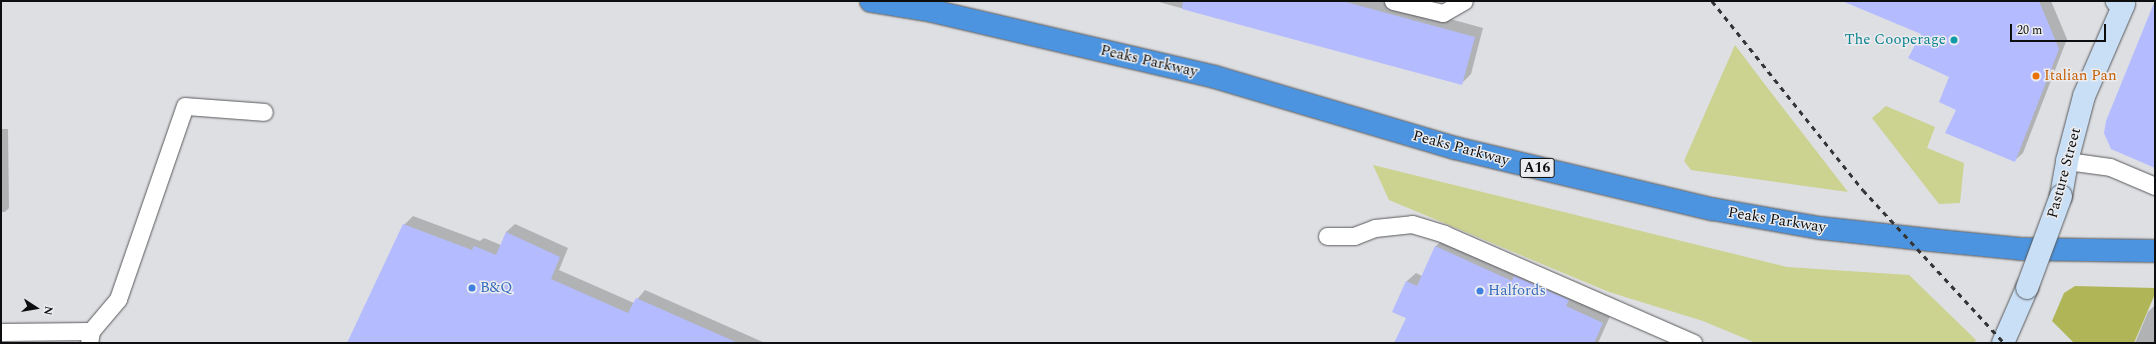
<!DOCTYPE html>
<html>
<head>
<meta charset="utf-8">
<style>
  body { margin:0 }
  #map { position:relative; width:2156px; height:344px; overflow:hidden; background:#dedfe2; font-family:Spectral,serif }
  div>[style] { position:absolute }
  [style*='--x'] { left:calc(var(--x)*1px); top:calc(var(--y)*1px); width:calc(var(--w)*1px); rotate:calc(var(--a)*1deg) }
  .green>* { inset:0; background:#ccd28f }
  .forest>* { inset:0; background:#b0b658 }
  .shadow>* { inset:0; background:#0003 }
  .building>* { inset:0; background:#b4bcff }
  .roads { filter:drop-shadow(0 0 1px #59595c) drop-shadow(0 0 1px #59595c) }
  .lane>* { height:17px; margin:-8.5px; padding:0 8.5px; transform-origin:8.5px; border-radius:8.5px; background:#fff }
  .secondary>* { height:22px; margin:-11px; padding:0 11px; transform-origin:11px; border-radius:11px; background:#c9dff5 }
  .highway>* { height:22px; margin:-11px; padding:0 11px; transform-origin:11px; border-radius:11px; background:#4c94df }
  .rail>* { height:3px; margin-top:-1.5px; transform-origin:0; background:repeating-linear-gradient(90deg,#333435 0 5px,transparent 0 10px) }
  .bridges { filter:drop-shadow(0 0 1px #59595c) drop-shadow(0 0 1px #59595c) }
  .secondary-bridge>* { height:22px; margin:-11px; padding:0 11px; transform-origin:11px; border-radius:11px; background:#c9dff5 }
  .dots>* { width:11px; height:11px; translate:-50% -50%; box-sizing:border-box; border:2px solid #ebecef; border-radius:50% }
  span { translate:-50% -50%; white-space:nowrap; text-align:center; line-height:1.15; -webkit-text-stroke:3px #ebecef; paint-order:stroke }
  .shield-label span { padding:1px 3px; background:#ebecef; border:1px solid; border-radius:3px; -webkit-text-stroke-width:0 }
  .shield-label { font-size:14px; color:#0d0e0f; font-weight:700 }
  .culture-label { font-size:15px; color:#0d838f }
  .right { translate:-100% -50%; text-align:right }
  .street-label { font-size:15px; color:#0d0e0f }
  .food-label { font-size:15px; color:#c56008 }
  .left { translate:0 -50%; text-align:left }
  .shop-label { font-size:15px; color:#366cbe }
  .frame { position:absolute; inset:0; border:2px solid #0d0e0f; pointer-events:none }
  .north { position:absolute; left:16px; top:288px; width:40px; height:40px; -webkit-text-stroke:3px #ebecef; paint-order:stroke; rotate:102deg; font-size:11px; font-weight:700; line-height:16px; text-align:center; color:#0d0e0f }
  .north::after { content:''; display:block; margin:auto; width:14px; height:18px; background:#0d0e0f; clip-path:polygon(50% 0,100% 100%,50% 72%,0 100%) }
  .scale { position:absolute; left:2010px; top:24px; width:96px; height:18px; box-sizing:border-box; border:2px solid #0d0e0f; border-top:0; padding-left:5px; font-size:12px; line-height:14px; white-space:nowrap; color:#0d0e0f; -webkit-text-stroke:3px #ebecef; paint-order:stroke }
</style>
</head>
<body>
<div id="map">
  <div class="green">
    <i style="clip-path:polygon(1735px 45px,1766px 86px,1848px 192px,1691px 170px,1684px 161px)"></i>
    <i style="clip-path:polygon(1886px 106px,1935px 127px,1927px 148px,1964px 163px,1960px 203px,1939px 204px,1872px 118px)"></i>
    <i style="clip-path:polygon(1373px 165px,1787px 267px,1909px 275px,1976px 340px,1974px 343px,1756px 343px,1703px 321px,1609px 292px,1389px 200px)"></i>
  </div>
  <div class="forest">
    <i style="clip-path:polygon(2075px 286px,2155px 288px,2155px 294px,2134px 343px,2074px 343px,2052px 321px,2064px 293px)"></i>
  </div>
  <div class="shadow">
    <i style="clip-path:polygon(1155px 1px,1385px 1px,1483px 28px,1471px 74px,1461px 84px)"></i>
    <i style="clip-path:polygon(1888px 1px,2051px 1px,2067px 39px,2023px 153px,2014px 161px,1950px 77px,1922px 34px)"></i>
    <i style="clip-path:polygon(1px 129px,8px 129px,9px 208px,5px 212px,1px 212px)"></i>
    <i style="clip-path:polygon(413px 216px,480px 241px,484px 238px,501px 245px,506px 232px,515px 224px,568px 248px,559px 270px,634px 303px,645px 290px,765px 343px,348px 343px,404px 225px)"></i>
    <i style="clip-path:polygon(1444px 238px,1611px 314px,1598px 343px,1395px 343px,1407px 318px,1393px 312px,1407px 281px,1416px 273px,1422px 276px,1435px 247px)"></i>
    <i style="clip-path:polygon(2155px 305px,2155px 343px,2135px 343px,2148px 312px)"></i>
  </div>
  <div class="building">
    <i style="clip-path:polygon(1183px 1px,1342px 1px,1475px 37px,1462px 85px,1182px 9px)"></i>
    <i style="clip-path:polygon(1842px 1px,2039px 1px,2059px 49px,2015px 162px,1945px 133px,1956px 110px,1939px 102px,1949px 77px,1908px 58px,1921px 34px)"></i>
    <i style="clip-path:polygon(2154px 3px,2155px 3px,2155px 168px,2111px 149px,2104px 133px,2106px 121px)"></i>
    <i style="clip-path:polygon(403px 224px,472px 250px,474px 246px,496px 255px,506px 232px,560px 257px,551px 279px,628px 313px,636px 298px,738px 343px,347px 343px)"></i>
    <i style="clip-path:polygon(1435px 246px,1512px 281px,1514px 276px,1569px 300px,1566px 306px,1603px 323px,1594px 343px,1394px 343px,1406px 318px,1392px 312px,1406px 281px,1417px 286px)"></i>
  </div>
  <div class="roads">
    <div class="lane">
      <i style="--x:1393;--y:1;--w:51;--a:13.5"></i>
      <i style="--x:1443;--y:13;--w:24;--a:-30"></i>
      <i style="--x:2067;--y:161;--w:43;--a:7.9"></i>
      <i style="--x:2110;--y:167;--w:49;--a:22.9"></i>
      <i style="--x:1327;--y:236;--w:27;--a:0"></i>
      <i style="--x:1354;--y:236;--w:22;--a:-21"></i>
      <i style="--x:1375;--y:228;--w:37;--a:-6"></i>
      <i style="--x:1412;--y:224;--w:34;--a:17"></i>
      <i style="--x:1444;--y:234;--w:272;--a:23.6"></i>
      <i style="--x:91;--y:331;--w:42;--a:-49.8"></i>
      <i style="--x:118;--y:299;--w:204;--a:-70.9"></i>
      <i style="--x:185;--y:106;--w:79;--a:4.3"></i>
      <i style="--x:1;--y:332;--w:90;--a:-0.6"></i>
      <i style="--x:91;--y:331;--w:12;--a:99"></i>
    </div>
    <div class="secondary">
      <i style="--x:2061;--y:196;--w:36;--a:-80"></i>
      <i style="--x:2067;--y:161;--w:67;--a:-75.3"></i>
      <i style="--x:2084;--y:96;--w:100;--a:-66.5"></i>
      <i style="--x:2124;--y:4;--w:8;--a:-157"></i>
      <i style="--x:2003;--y:343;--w:60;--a:-66.4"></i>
    </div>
    <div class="highway">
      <i style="--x:871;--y:1;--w:62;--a:9.3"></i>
      <i style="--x:932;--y:11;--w:291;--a:13.1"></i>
      <i style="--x:1215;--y:77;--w:250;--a:16.5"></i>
      <i style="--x:1455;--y:148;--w:264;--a:13.4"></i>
      <i style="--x:1712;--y:209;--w:110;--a:10"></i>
      <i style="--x:1820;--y:228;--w:111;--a:6.2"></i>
      <i style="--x:1930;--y:240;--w:91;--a:5.6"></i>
      <i style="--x:2021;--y:249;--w:134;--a:0.9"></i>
    </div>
  </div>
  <div class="rail">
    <i style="--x:1712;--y:1;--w:242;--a:51.4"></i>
    <i style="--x:1863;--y:190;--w:208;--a:47.3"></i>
  </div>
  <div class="bridges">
    <div class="secondary-bridge">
      <i style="--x:2027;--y:288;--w:98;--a:-69.7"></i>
    </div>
  </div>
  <div class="dots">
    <i style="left:1954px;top:40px;background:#0f9aa8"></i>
    <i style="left:2036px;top:76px;background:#e8710a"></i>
    <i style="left:472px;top:288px;background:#3f7fe0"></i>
    <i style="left:1480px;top:291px;background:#3f7fe0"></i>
  </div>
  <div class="shield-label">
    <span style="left:1537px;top:168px">A16</span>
  </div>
  <div class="culture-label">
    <span class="right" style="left:1946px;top:40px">The Cooperage</span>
  </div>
  <div class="street-label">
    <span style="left:1149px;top:61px;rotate:13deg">Peaks Parkway</span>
    <span style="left:1461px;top:148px;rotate:15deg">Peaks Parkway</span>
    <span style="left:2064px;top:173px;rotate:-75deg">Pasture Street</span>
    <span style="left:1777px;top:220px;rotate:9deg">Peaks Parkway</span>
  </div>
  <div class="food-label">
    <span class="left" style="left:2044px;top:76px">Italian Pan</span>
  </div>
  <div class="shop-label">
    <span class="left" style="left:480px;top:288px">B&amp;Q</span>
    <span class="left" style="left:1488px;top:291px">Halfords</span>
  </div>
  <div class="frame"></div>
  <div class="north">N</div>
  <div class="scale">20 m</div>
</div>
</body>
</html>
